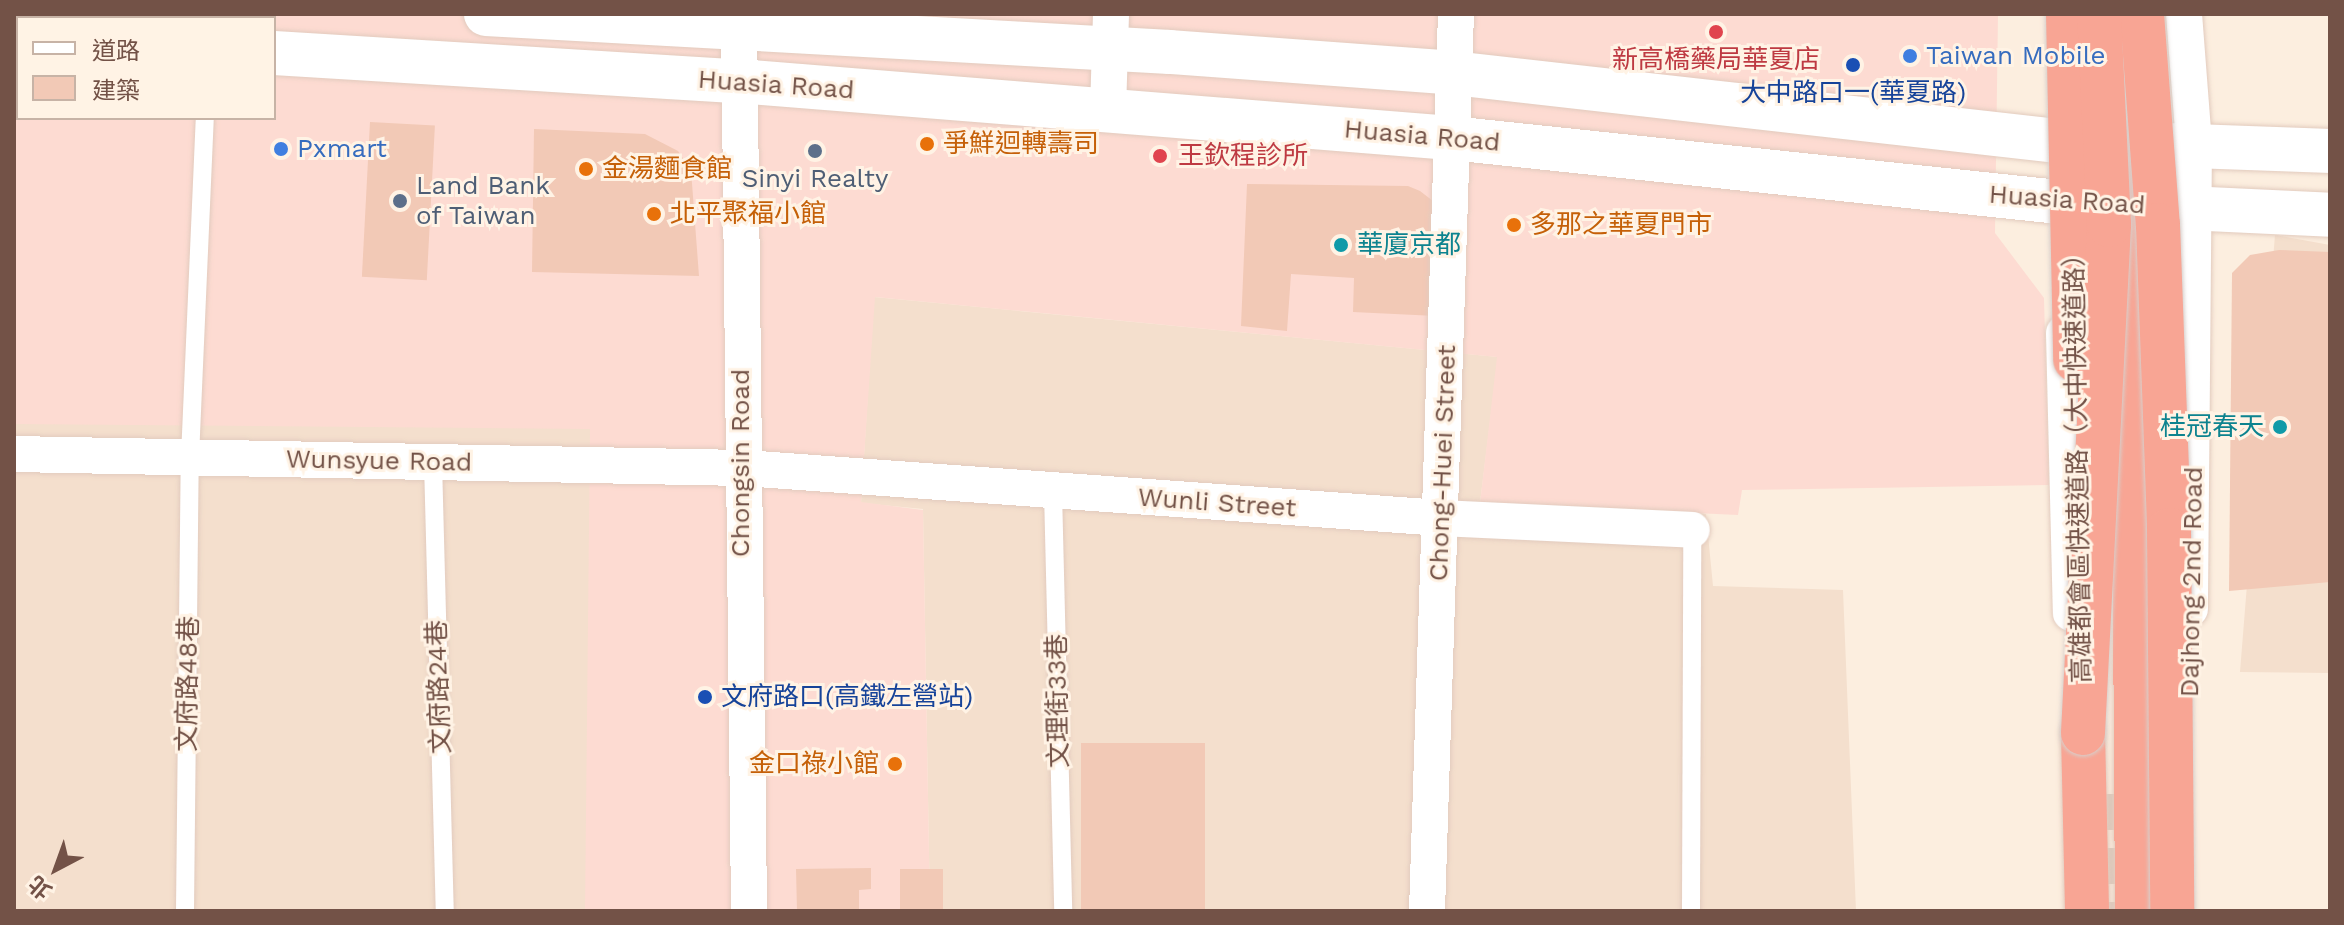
<!DOCTYPE html>
<html>
<head>
<meta charset="utf-8">
<style>
  body { margin:0 }
  #map { position:relative; width:2344px; height:925px; overflow:hidden; background:#fceedf; font-family:"Work Sans","Noto Sans TC",sans-serif }
  div>[style] { position:absolute }
  [style*='--x'] { left:calc(var(--x)*1px); top:calc(var(--y)*1px); width:calc(var(--w)*1px); rotate:calc(var(--a)*1deg) }
  .residential>* { inset:0; background:#f4dfcd; transform-origin:0 0 }
  .commercial>* { inset:0; background:#fddbd2 }
  .building>* { inset:0; background:#f2c9b6; transform-origin:0 0 }
  .street-tunnel>* { height:36px; margin-top:-18px; transform-origin:0; background:repeating-linear-gradient(90deg,#dac7b9 0 36px,transparent 0 54px) }
  .roads { filter:drop-shadow(0 0 2px #e2cbbe) drop-shadow(0 0 2px #e2cbbe) }
  .lane>* { height:18px; margin:-9px; padding:0 9px; transform-origin:9px; border-radius:9px; background:#fff }
  .street>* { height:36px; margin:-18px; padding:0 18px; transform-origin:18px; border-radius:18px; background:#fff }
  .secondary>* { height:44px; margin:-22px; padding:0 22px; transform-origin:22px; border-radius:22px; background:#fff }
  .highway>* { height:44px; margin:-22px; padding:0 22px; transform-origin:22px; border-radius:22px; background:#f8a594 }
  .bridges { filter:drop-shadow(0 0 2px #d8cfcb) drop-shadow(0 0 2px #d8cfcb) }
  .highway-bridge>* { height:44px; margin:-22px; padding:0 22px; transform-origin:22px; border-radius:22px; background:#f8a594 }
  .dots>* { width:22px; height:22px; translate:-50% -50%; box-sizing:border-box; border:4px solid #fff3e5; border-radius:50% }
  span { translate:-50% -50%; white-space:nowrap; text-align:center; line-height:1.15; -webkit-text-stroke:6px #fff3e5; paint-order:stroke }
  .shop-label { font-size:26px; color:#366cbe }
  .left { translate:0 -50%; text-align:left }
  .health-label { font-size:26px; color:#be3a42 }
  .street-label { font-size:26px; color:#735247 }
  .transit-label { font-size:26px; color:#164399 }
  .food-label { font-size:26px; color:#c56008 }
  .right { translate:-100% -50%; text-align:right }
  .service-label { font-size:26px; color:#4e5e75 }
  .culture-label { font-size:26px; color:#0d838f }
  .frame { position:absolute; inset:0; border:16px solid #735247; pointer-events:none }
  .legend { position:absolute; left:16px; top:16px; width:260px; height:104px; box-sizing:border-box; background:#fff3e5; border:2px solid #c7b3a6; margin:0; padding:10px 14px; list-style:none; font-size:24px; color:#735247 }
  .legend li { display:flex; align-items:center; gap:16px; height:40px }
  .legend b { width:40px; border:2px solid #c7b3a6 }
  .north { position:absolute; left:16px; top:829px; width:80px; height:80px; -webkit-text-stroke:6px #fff3e5; paint-order:stroke; rotate:221deg; font-size:22px; font-weight:700; line-height:32px; text-align:center; color:#735247 }
  .north::after { content:''; display:block; margin:auto; width:28px; height:36px; background:#735247; clip-path:polygon(50% 0,100% 100%,50% 72%,0 100%) }
</style>
</head>
<body>
<div id="map">
  <div class="residential">
    <i style="clip-path:polygon(2275px 235px,2330px 245px,2330px 673px,2240px 672px)"></i>
    <i style="clip-path:polygon(874px 297px,1498px 357px,1480px 503px,1706px 514px,1713px 586px,1843px 590px,1856px 911px,930px 911px,923px 509px,861px 503px)"></i>
    <i style="left:14px;top:424px;width:576px;height:487px"></i>
  </div>
  <div class="commercial">
    <i style="clip-path:polygon(222px 14px,1998px 14px,1995px 233px,2044px 298px,2049px 485px,1742px 490px,1738px 515px,1480px 503px,1497px 357px,875px 297px,861px 502px,923px 510px,930px 911px,585px 911px,590px 429px,14px 424px,14px 62px,18px 118px,274px 118px,274px 18px)"></i>
  </div>
  <div class="building">
    <i style="left:370px;top:122px;width:65px;height:155px;rotate:3deg"></i>
    <i style="clip-path:polygon(534px 129px,645px 134px,678px 151px,691px 170px,699px 276px,532px 272px)"></i>
    <i style="clip-path:polygon(1247px 184px,1408px 186px,1420px 191px,1433px 201px,1436px 316px,1353px 312px,1354px 278px,1291px 274px,1287px 331px,1241px 326px)"></i>
    <i style="clip-path:polygon(2279px 250px,2330px 252px,2330px 582px,2229px 591px,2232px 273px,2250px 255px)"></i>
    <i style="left:1081px;top:743px;width:124px;height:168px"></i>
    <i style="clip-path:polygon(871px 868px,871px 889px,859px 890px,859px 911px,797px 911px,796px 869px)"></i>
    <i style="left:943px;top:869px;width:42px;height:43px;rotate:90deg"></i>
  </div>
  <div class="street-tunnel">
    <i style="--x:2105;--y:794;--w:117;--a:87.1"></i>
  </div>
  <div class="roads">
    <div class="lane">
      <i style="--x:213;--y:18;--w:4;--a:-90"></i>
      <i style="--x:433;--y:462;--w:449;--a:88.5"></i>
      <i style="--x:1053;--y:492;--w:419;--a:88.6"></i>
      <i style="--x:185;--y:911;--w:454;--a:-89.4"></i>
      <i style="--x:190;--y:457;--w:339;--a:-87.5"></i>
      <i style="--x:1691;--y:911;--w:381;--a:-89.8"></i>
    </div>
    <div class="street">
      <i style="--x:739;--y:14;--w:897;--a:89.36"></i>
      <i style="--x:2184;--y:14;--w:129;--a:85.6"></i>
      <i style="--x:2194;--y:143;--w:466;--a:90.5"></i>
      <i style="--x:1108;--y:110;--w:96;--a:-88.2"></i>
      <i style="--x:2064;--y:333;--w:280;--a:88.6"></i>
      <i style="--x:14;--y:454;--w:730;--a:1.1"></i>
      <i style="--x:744;--y:468;--w:700;--a:4.1"></i>
      <i style="--x:1442;--y:518;--w:250;--a:2.7"></i>
      <i style="--x:1427;--y:911;--w:897;--a:-88.15"></i>
    </div>
    <div class="secondary">
      <i style="--x:486;--y:14;--w:685;--a:3.18"></i>
      <i style="--x:1170;--y:52;--w:284;--a:4.2"></i>
      <i style="--x:1453;--y:73;--w:607;--a:6.43"></i>
      <i style="--x:2056;--y:141;--w:274;--a:2.1"></i>
      <i style="--x:14;--y:31;--w:4;--a:14"></i>
      <i style="--x:274;--y:53;--w:465;--a:3.5"></i>
      <i style="--x:738;--y:81;--w:715;--a:4.57"></i>
      <i style="--x:1451;--y:138;--w:611;--a:6.01"></i>
      <i style="--x:2059;--y:202;--w:271;--a:2.7"></i>
    </div>
    <div class="highway">
      <i style="--x:2132;--y:142;--w:769;--a:89.63"></i>
      <i style="--x:2083;--y:733;--w:178;--a:88.7"></i>
    </div>
  </div>
  <div class="bridges">
    <div class="highway-bridge">
      <i style="--x:2068;--y:14;--w:346;--a:88.8"></i>
      <i style="--x:2142;--y:14;--w:212;--a:85.7"></i>
      <i style="--x:2158;--y:225;--w:305;--a:87.9"></i>
      <i style="--x:2169;--y:530;--w:381;--a:89.5"></i>
      <i style="--x:2083;--y:733;--w:509;--a:-87.07"></i>
      <i style="--x:2109;--y:225;--w:211;--a:-92.7"></i>
    </div>
  </div>
  <div class="dots">
    <i style="left:1716px;top:32px;background:#e0444e"></i>
    <i style="left:1910px;top:56px;background:#3f7fe0"></i>
    <i style="left:1853px;top:65px;background:#1a4fb4"></i>
    <i style="left:927px;top:144px;background:#e8710a"></i>
    <i style="left:281px;top:149px;background:#3f7fe0"></i>
    <i style="left:815px;top:151px;background:#5c6f8a"></i>
    <i style="left:1160px;top:156px;background:#e0444e"></i>
    <i style="left:586px;top:169px;background:#e8710a"></i>
    <i style="left:400px;top:201px;background:#5c6f8a"></i>
    <i style="left:654px;top:214px;background:#e8710a"></i>
    <i style="left:1514px;top:225px;background:#e8710a"></i>
    <i style="left:1341px;top:245px;background:#0f9aa8"></i>
    <i style="left:2280px;top:427px;background:#0f9aa8"></i>
    <i style="left:705px;top:697px;background:#1a4fb4"></i>
    <i style="left:895px;top:764px;background:#e8710a"></i>
  </div>
  <div class="shop-label">
    <span class="left" style="left:1926px;top:56px">Taiwan Mobile</span>
    <span class="left" style="left:297px;top:149px">Pxmart</span>
  </div>
  <div class="health-label">
    <span style="left:1716px;top:60px">新高橋藥局華夏店</span>
    <span class="left" style="left:1178px;top:156px">王欽程診所</span>
  </div>
  <div class="street-label">
    <span style="left:776px;top:85px;rotate:4deg">Huasia Road</span>
    <span style="left:1422px;top:136px;rotate:5deg">Huasia Road</span>
    <span style="left:2067px;top:200px;rotate:4deg">Huasia Road</span>
    <span style="left:379px;top:461px;rotate:1deg">Wunsyue Road</span>
    <span style="left:2078px;top:462px;rotate:-91deg">高雄都會區快速道路（大中快速道路）</span>
    <span style="left:741px;top:463px;rotate:-90deg">Chongsin Road</span>
    <span style="left:1443px;top:463px;rotate:-88deg">Chong-Huei Street</span>
    <span style="left:1217px;top:503px;rotate:4deg">Wunli Street</span>
    <span style="left:2192px;top:582px;rotate:-89deg">Dajhong 2nd Road</span>
    <span style="left:188px;top:684px;rotate:-89deg">文府路48巷</span>
    <span style="left:439px;top:687px;rotate:-92deg">文府路24巷</span>
    <span style="left:1058px;top:701px;rotate:-91deg">文理街33巷</span>
  </div>
  <div class="transit-label">
    <span style="left:1853px;top:93px">大中路口一(華夏路)</span>
    <span class="left" style="left:721px;top:697px">文府路口(高鐵左營站)</span>
  </div>
  <div class="food-label">
    <span class="left" style="left:943px;top:144px">爭鮮迴轉壽司</span>
    <span class="left" style="left:602px;top:169px">金湯麵食館</span>
    <span class="left" style="left:670px;top:214px">北平聚福小館</span>
    <span class="left" style="left:1530px;top:225px">多那之華夏門市</span>
    <span class="right" style="left:879px;top:764px">金口祿小館</span>
  </div>
  <div class="service-label">
    <span style="left:815px;top:179px">Sinyi Realty</span>
    <span class="left" style="left:416px;top:201px">Land Bank<br>of Taiwan</span>
  </div>
  <div class="culture-label">
    <span class="left" style="left:1357px;top:245px">華廈京都</span>
    <span class="right" style="left:2264px;top:427px">桂冠春天</span>
  </div>
  <div class="frame"></div>
  <ul class="legend">
  <li><b style="height:10px;background:#fff"></b>道路</li>
  <li><b style="height:22px;background:#f2c9b6"></b>建築</li>
  </ul>
  <div class="north">北</div>
</div>
</body>
</html>
